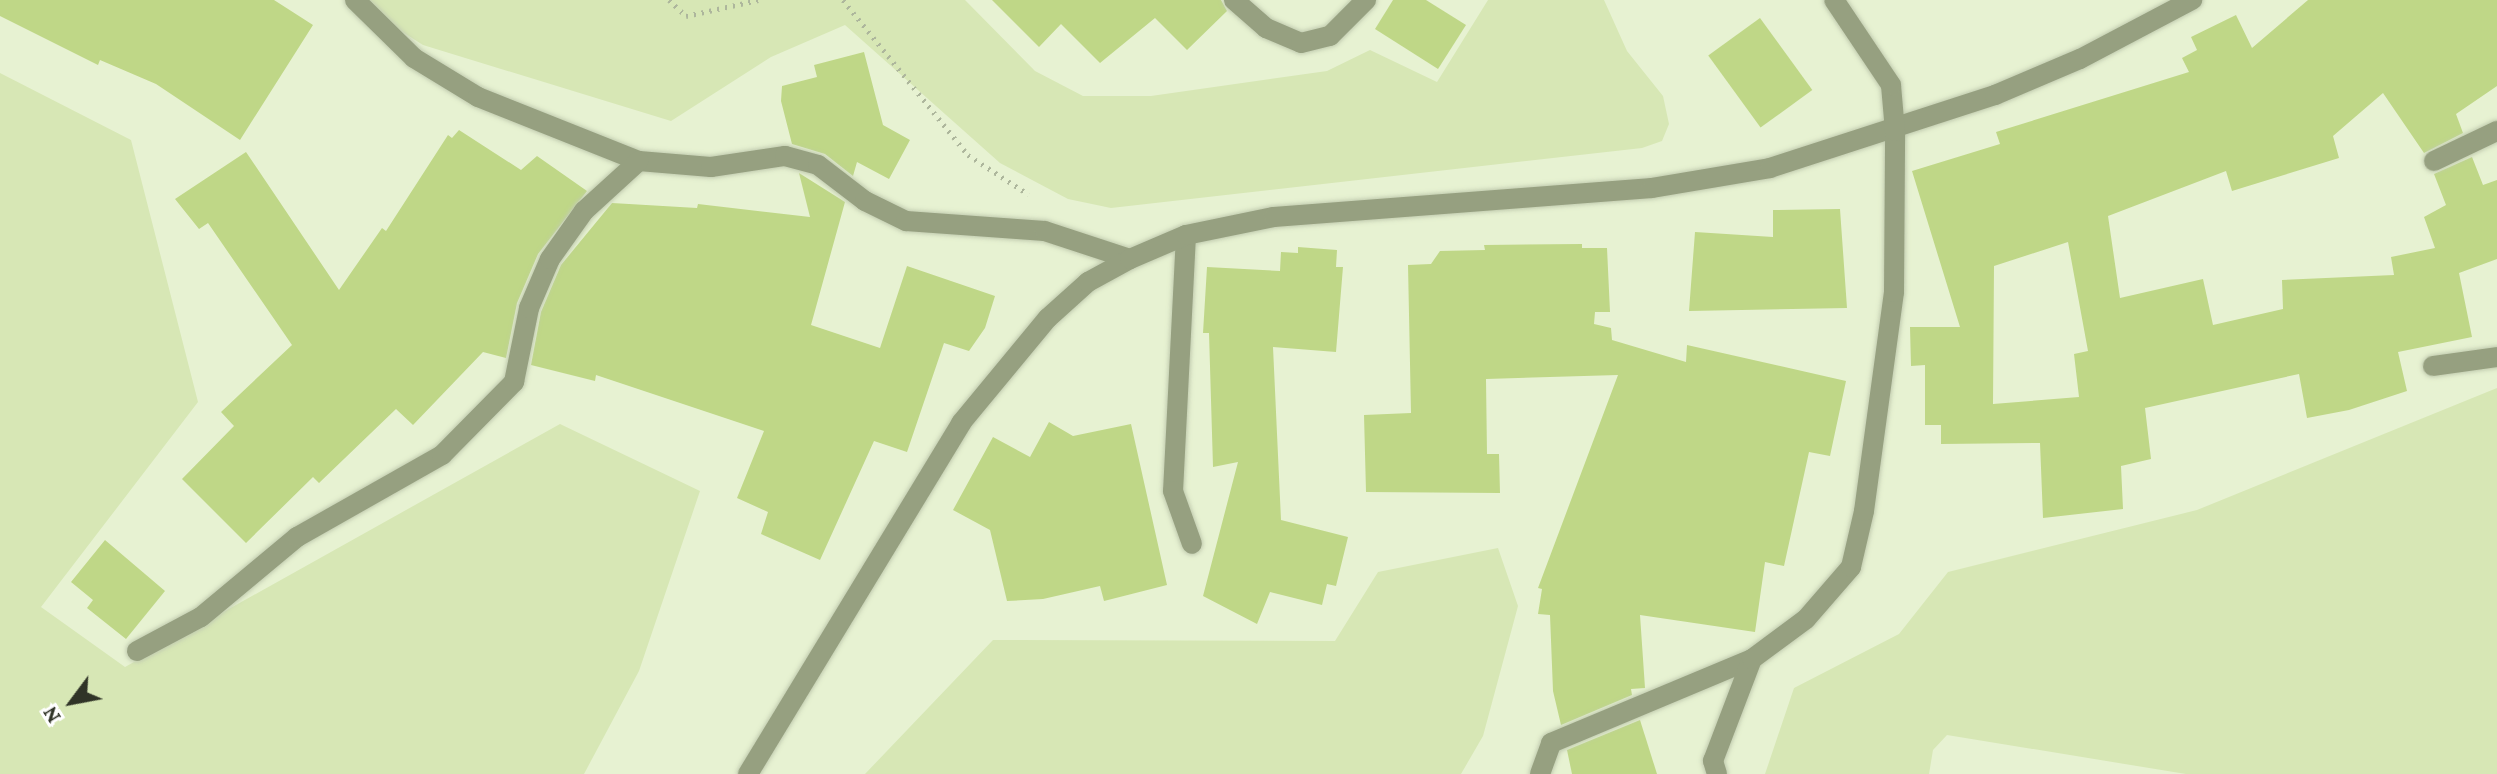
<!DOCTYPE html>
<html>
<head>
<meta charset="utf-8">
<style>
  body { margin:0 }
  #map { position:relative; width:2497px; height:774px; overflow:hidden; background:#e7f2d2; font-family:"Crimson Pro",serif }
  div>[style] { position:absolute }
  [style*='--x'] { left:calc(var(--x)*1px); top:calc(var(--y)*1px); width:calc(var(--w)*1px); rotate:calc(var(--a)*1deg) }
  .green>* { inset:0; background:#d7e7b5 }
  .building>* { inset:0; background:#bfd787; transform-origin:0 0 }
  .path>* { height:5px; margin-top:-2.5px; transform-origin:0; background:repeating-linear-gradient(90deg,#adb69c 0 2px,transparent 0 8px) }
  .roads { filter:drop-shadow(0 0 2px #c2ccb0) drop-shadow(0 0 2px #c2ccb0) }
  .minor>* { height:20px; margin:-10px; padding:0 10px; transform-origin:10px; border-radius:10px; background:#96a080 }
  span { translate:-50% -50%; white-space:nowrap; text-align:center; line-height:1.15; -webkit-text-stroke:6px #fff; paint-order:stroke }
  .north { position:absolute; left:32px; top:662px; width:80px; height:80px; -webkit-text-stroke:6px #fff; paint-order:stroke; rotate:238deg; font-size:22px; font-weight:700; line-height:32px; text-align:center; color:#303427 }
  .north::after { content:''; display:block; margin:auto; width:28px; height:36px; background:#303427; clip-path:polygon(50% 0,100% 100%,50% 72%,0 100%) }
</style>
</head>
<body>
<div id="map">
  <div class="green">
    <i style="clip-path:polygon(352px 0,965px 0,1035px 71px,1083px 96px,1151px 96px,1327px 71px,1370px 50px,1437px 82px,1488px 0,1604px 0,1627px 51px,1663px 96px,1669px 124px,1662px 141px,1642px 148px,1111px 208px,1068px 199px,1000px 163px,845px 25px,771px 57px,671px 121px,423px 45px)"></i>
    <i style="clip-path:polygon(0 73px,131px 140px,198px 402px,41px 607px,125px 667px,560px 424px,700px 491px,639px 671px,584px 774px,0 774px)"></i>
    <i style="clip-path:polygon(2497px 388px,2497px 774px,2186px 774px,1947px 735px,1933px 750px,1929px 774px,1765px 774px,1794px 688px,1899px 634px,1948px 572px,2197px 510px)"></i>
    <i style="clip-path:polygon(1498px 548px,1518px 606px,1483px 736px,1461px 774px,865px 774px,993px 640px,1335px 641px,1378px 572px)"></i>
  </div>
  <div class="building">
    <i style="clip-path:polygon(0 0,274px 0,313px 25px,240px 140px,156px 84px,100px 60px,98px 65px,0 16px)"></i>
    <i style="clip-path:polygon(992px 0,1221px 0,1227px 11px,1187px 50px,1155px 18px,1100px 63px,1061px 24px,1039px 47px)"></i>
    <i style="clip-path:polygon(1393px 0,1426px 0,1466px 25px,1438px 69px,1375px 29px)"></i>
    <i style="clip-path:polygon(evenodd,2308px 0,2497px 0,2497px 86px,2456px 114px,2463px 133px,2424px 153px,2383px 93px,2333px 136px,2339px 158px,2232px 191px,2226px 171px,2108px 216px,2120px 298px,2203px 279px,2213px 325px,2283px 309px,2282px 280px,2394px 275px,2391px 257px,2435px 248px,2424px 217px,2446px 205px,2434px 174px,2472px 157px,2483px 185px,2497px 180px,2497px 259px,2459px 273px,2472px 337px,2398px 352px,2407px 391px,2349px 410px,2307px 418px,2299px 374px,2145px 408px,2151px 459px,2121px 466px,2123px 509px,2043px 518px,2040px 443px,1941px 444px,1941px 425px,1925px 425px,1925px 365px,1911px 366px,1910px 327px,1960px 327px,1912px 171px,2000px 144px,1996px 132px,2189px 72px,2182px 58px,2197px 50px,2191px 37px,2236px 15px,2252px 48px,2308px 0,2068px 242px,2088px 351px,2074px 354px,2079px 397px,1993px 404px,1994px 266px,2068px 242px)"></i>
    <i style="left:1760px;top:18px;width:89px;height:64px;rotate:54deg"></i>
    <i style="clip-path:polygon(864px 52px,883px 125px,910px 140px,889px 179px,857px 162px,853px 176px,825px 154px,792px 144px,781px 101px,782px 86px,817px 77px,814px 65px)"></i>
    <i style="clip-path:polygon(459px 130px,521px 170px,537px 156px,587px 191px,538px 254px,517px 303px,506px 358px,483px 352px,413px 425px,396px 409px,319px 483px,313px 477px,246px 543px,182px 479px,234px 426px,221px 412px,292px 345px,208px 223px,199px 229px,175px 199px,246px 152px,339px 290px,382px 228px,386px 231px,448px 135px,452px 138px)"></i>
    <i style="clip-path:polygon(799px 173px,845px 202px,811px 325px,880px 348px,907px 266px,995px 296px,985px 328px,969px 351px,944px 343px,907px 452px,874px 441px,820px 560px,761px 534px,768px 512px,737px 498px,764px 431px,596px 375px,595px 381px,531px 365px,541px 312px,561px 265px,612px 203px,697px 208px,698px 204px,810px 217px)"></i>
    <i style="clip-path:polygon(1840px 209px,1847px 308px,1689px 311px,1695px 232px,1773px 237px,1773px 210px)"></i>
    <i style="clip-path:polygon(1582px 244px,1582px 248px,1607px 248px,1610px 312px,1595px 312px,1594px 324px,1611px 328px,1612px 340px,1686px 362px,1687px 345px,1846px 381px,1830px 456px,1809px 452px,1784px 566px,1765px 562px,1755px 632px,1640px 615px,1645px 688px,1631px 689px,1632px 695px,1561px 725px,1553px 691px,1550px 615px,1538px 614px,1542px 589px,1538px 588px,1618px 375px,1486px 379px,1487px 454px,1499px 454px,1500px 493px,1366px 492px,1364px 415px,1411px 413px,1408px 265px,1431px 264px,1440px 251px,1485px 250px,1484px 245px)"></i>
    <i style="clip-path:polygon(1298px 247px,1337px 250px,1336px 267px,1343px 267px,1336px 352px,1273px 347px,1281px 520px,1348px 537px,1336px 586px,1327px 584px,1322px 605px,1270px 592px,1257px 624px,1203px 596px,1238px 462px,1213px 467px,1209px 333px,1203px 333px,1207px 267px,1280px 271px,1281px 252px,1298px 253px)"></i>
    <i style="clip-path:polygon(1049px 422px,1073px 436px,1131px 424px,1167px 585px,1104px 601px,1100px 586px,1043px 599px,1007px 601px,990px 530px,953px 510px,993px 437px,1030px 457px)"></i>
    <i style="clip-path:polygon(105px 540px,165px 591px,126px 639px,87px 608px,93px 600px,71px 582px)"></i>
    <i style="clip-path:polygon(1640px 720px,1657px 774px,1572px 774px,1567px 750px)"></i>
  </div>
  <div class="path">
    <i style="--x:669;--y:0;--w:23;--a:43"></i>
    <i style="--x:686;--y:16;--w:74;--a:-12.5"></i>
    <i style="--x:843;--y:0;--w:199;--a:51.1"></i>
    <i style="--x:968;--y:155;--w:72;--a:33"></i>
  </div>
  <div class="roads">
    <div class="minor">
      <i style="--x:355;--y:0;--w:83;--a:44.5"></i>
      <i style="--x:414;--y:58;--w:75;--a:31.4"></i>
      <i style="--x:478;--y:97;--w:173;--a:21.7"></i>
      <i style="--x:639;--y:161;--w:72;--a:4.8"></i>
      <i style="--x:711;--y:167;--w:75;--a:-8.5"></i>
      <i style="--x:785;--y:156;--w:34;--a:15"></i>
      <i style="--x:818;--y:165;--w:59;--a:37.5"></i>
      <i style="--x:865;--y:201;--w:46;--a:26"></i>
      <i style="--x:906;--y:221;--w:139;--a:4.1"></i>
      <i style="--x:1045;--y:231;--w:89;--a:18.2"></i>
      <i style="--x:1234;--y:0;--w:43;--a:41.2"></i>
      <i style="--x:1266;--y:28;--w:38;--a:23"></i>
      <i style="--x:1301;--y:43;--w:30;--a:-14"></i>
      <i style="--x:1330;--y:36;--w:51;--a:-45"></i>
      <i style="--x:2434;--y:161;--w:70;--a:-25.5"></i>
      <i style="--x:1186;--y:235;--w:256;--a:92.9"></i>
      <i style="--x:1173;--y:491;--w:56;--a:70.3"></i>
      <i style="--x:2433;--y:366;--w:65;--a:-8"></i>
      <i style="--x:137;--y:651;--w:72;--a:-28"></i>
      <i style="--x:201;--y:617;--w:125;--a:-39.8"></i>
      <i style="--x:297;--y:537;--w:167;--a:-29.5"></i>
      <i style="--x:442;--y:455;--w:103;--a:-45.4"></i>
      <i style="--x:514;--y:382;--w:76;--a:-78.5"></i>
      <i style="--x:529;--y:308;--w:53;--a:-66.8"></i>
      <i style="--x:550;--y:259;--w:59;--a:-54.7"></i>
      <i style="--x:584;--y:211;--w:74;--a:-42.3"></i>
      <i style="--x:748;--y:774;--w:411;--a:-58.7"></i>
      <i style="--x:961;--y:423;--w:136;--a:-50.4"></i>
      <i style="--x:1048;--y:318;--w:54;--a:-42"></i>
      <i style="--x:1088;--y:282;--w:48;--a:-28.7"></i>
      <i style="--x:1130;--y:259;--w:61;--a:-23.2"></i>
      <i style="--x:1186;--y:235;--w:90;--a:-11.6"></i>
      <i style="--x:1274;--y:217;--w:379;--a:-4.4"></i>
      <i style="--x:1652;--y:188;--w:120;--a:-9.6"></i>
      <i style="--x:1770;--y:168;--w:237;--a:-18"></i>
      <i style="--x:1995;--y:95;--w:92;--a:-23"></i>
      <i style="--x:2080;--y:59;--w:127;--a:-27.8"></i>
      <i style="--x:1540;--y:774;--w:33;--a:-70"></i>
      <i style="--x:1551;--y:743;--w:218;--a:-22.7"></i>
      <i style="--x:1717;--y:774;--w:14;--a:-107"></i>
      <i style="--x:1713;--y:761;--w:109;--a:-69.1"></i>
      <i style="--x:1752;--y:659;--w:67;--a:-36.5"></i>
      <i style="--x:1806;--y:619;--w:69;--a:-49.1"></i>
      <i style="--x:1851;--y:567;--w:57;--a:-76.9"></i>
      <i style="--x:1864;--y:511;--w:221;--a:-82.2"></i>
      <i style="--x:1894;--y:292;--w:161;--a:-89.6"></i>
      <i style="--x:1895;--y:131;--w:46;--a:-95"></i>
      <i style="--x:1891;--y:85;--w:102;--a:-123.8"></i>
    </div>
  </div>
  <div class="north">N</div>
</div>
</body>
</html>
